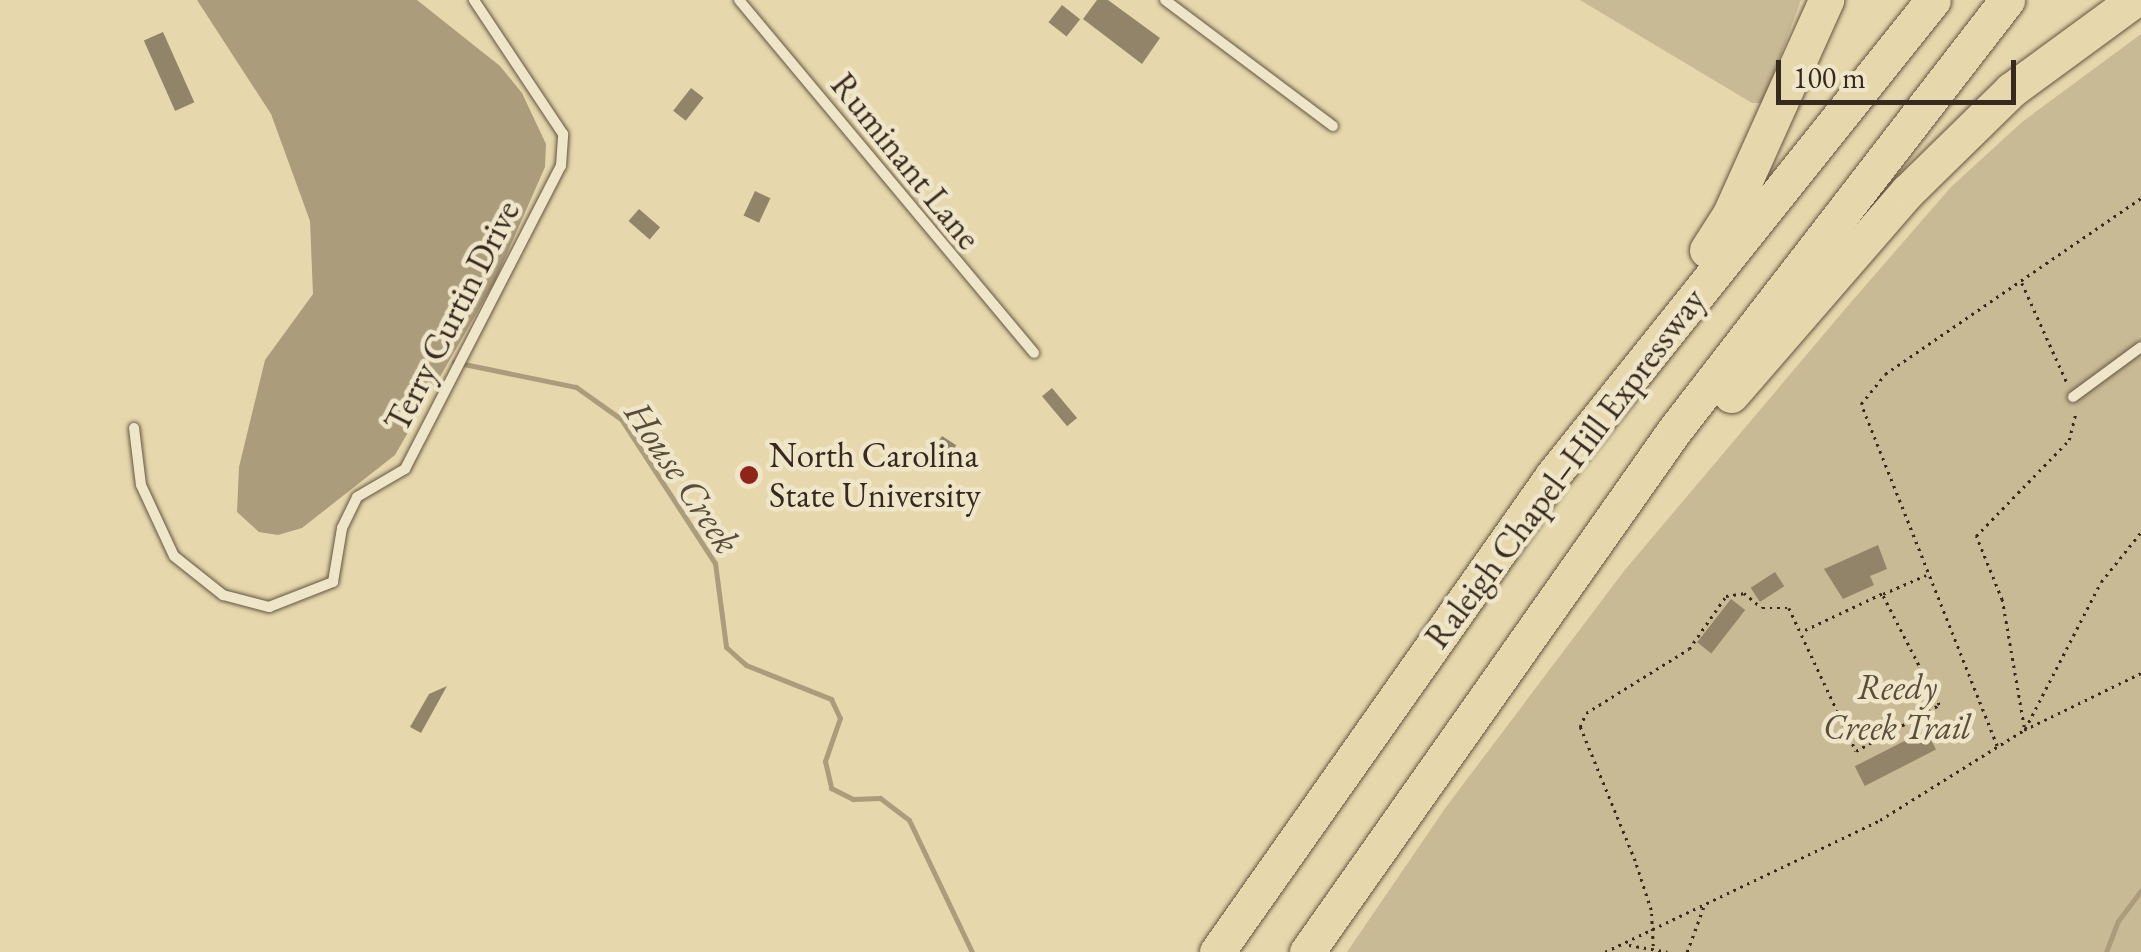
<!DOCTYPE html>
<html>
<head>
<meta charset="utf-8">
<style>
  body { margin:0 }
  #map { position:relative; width:2141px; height:952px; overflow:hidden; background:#e6d8ac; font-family:"EB Garamond",serif }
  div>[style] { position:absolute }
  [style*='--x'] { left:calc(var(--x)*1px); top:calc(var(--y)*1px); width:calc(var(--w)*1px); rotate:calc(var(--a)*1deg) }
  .green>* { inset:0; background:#c8ba94 }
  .water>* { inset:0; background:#ab9c7c }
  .stream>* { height:5px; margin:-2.5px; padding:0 2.5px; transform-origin:2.5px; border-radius:2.5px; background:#ab9c7c }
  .building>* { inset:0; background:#928468; transform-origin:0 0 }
  .path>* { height:2.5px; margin-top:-1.25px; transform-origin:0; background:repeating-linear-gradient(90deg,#38291e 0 2.5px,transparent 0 7.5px) }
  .roads { filter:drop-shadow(0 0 2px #645542) drop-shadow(0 0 2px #645542) }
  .service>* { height:10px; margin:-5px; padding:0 5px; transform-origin:5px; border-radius:5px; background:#efe6c9 }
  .motorway>* { height:35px; margin:-17.5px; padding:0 17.5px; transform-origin:17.5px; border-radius:17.5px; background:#e6d8ac }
  .dots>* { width:28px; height:28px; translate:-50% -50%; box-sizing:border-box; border:5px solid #efe6c9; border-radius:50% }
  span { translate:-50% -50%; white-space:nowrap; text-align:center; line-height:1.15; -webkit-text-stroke:9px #efe6c9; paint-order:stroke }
  .street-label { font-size:35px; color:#38291e }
  .poi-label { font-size:35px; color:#38291e }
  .left { translate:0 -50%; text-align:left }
  .park-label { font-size:35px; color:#5c4d3c; font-style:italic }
  .water-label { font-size:38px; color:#5a4c3a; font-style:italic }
  .scale { position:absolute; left:1776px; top:60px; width:240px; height:45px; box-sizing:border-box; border:5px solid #38291e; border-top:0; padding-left:12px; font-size:30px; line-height:35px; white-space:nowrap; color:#38291e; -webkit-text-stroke:8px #efe6c9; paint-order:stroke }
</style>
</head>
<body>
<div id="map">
  <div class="green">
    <i style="clip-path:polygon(1580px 0,1801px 0,1763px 103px,1752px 103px)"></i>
    <i style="clip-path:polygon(2141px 34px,2141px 952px,1347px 952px,1446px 807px,1624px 571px,1846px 308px,1951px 187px,2022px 122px)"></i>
  </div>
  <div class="water">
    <i style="clip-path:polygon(197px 0,417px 0,500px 66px,522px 93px,546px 144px,545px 167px,495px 281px,395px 455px,302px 528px,278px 535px,259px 532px,237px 512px,239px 467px,265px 360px,313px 294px,310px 221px,271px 114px)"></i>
  </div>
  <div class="stream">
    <i style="--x:454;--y:362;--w:125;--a:11.6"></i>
    <i style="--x:576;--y:387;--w:55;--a:35.4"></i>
    <i style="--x:621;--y:419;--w:172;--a:56.9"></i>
    <i style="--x:715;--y:563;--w:85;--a:82.5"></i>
    <i style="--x:726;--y:647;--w:27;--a:42"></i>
    <i style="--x:746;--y:665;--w:92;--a:21.8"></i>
    <i style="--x:831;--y:699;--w:21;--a:65"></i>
    <i style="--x:840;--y:718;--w:46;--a:109.2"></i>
    <i style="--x:825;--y:761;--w:28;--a:77"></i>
    <i style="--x:831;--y:788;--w:25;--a:27"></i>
    <i style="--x:853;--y:799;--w:27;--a:-2"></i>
    <i style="--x:880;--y:798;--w:36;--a:37"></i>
    <i style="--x:909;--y:820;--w:146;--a:64.5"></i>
    <i style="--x:2106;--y:952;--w:33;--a:-69"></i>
    <i style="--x:2118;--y:921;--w:38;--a:-53"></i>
  </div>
  <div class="building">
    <i style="clip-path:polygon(1097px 0,1108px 0,1160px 38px,1142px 64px,1083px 19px)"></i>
    <i style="left:1062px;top:5px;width:23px;height:22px;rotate:38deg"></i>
    <i style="left:163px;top:32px;width:77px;height:21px;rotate:66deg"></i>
    <i style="left:691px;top:88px;width:16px;height:29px;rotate:38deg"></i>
    <i style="left:755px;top:191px;width:17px;height:27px;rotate:25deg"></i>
    <i style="left:639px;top:209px;width:28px;height:16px;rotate:41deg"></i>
    <i style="left:1052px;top:388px;width:39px;height:13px;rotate:50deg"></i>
    <i style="left:942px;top:436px;width:17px;height:30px;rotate:33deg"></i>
    <i style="clip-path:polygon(1878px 545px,1887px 569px,1870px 576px,1874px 585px,1843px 599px,1824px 569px)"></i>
    <i style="left:1775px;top:572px;width:17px;height:29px;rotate:57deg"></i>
    <i style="left:1731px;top:599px;width:18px;height:55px;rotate:38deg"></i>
    <i style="clip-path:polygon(447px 686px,421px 733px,410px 727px,429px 694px)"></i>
    <i style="left:1926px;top:730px;width:22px;height:80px;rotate:63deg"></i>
  </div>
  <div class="path">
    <i style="--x:2022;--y:283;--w:112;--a:65.7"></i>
    <i style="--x:1883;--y:594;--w:47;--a:-23.8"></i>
    <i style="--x:2024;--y:727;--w:129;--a:-99.8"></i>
    <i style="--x:2002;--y:600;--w:69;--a:-112.1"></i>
    <i style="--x:1976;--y:536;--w:134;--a:-45.9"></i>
    <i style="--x:2069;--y:440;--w:30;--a:-76"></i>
    <i style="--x:2025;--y:729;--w:165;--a:-62.7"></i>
    <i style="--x:2101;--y:582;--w:64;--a:-51.3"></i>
    <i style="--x:1997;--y:746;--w:368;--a:-111.7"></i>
    <i style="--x:1861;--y:404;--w:38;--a:-51"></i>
    <i style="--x:1885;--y:374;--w:311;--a:-34.5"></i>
    <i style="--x:1629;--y:945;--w:39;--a:10"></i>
    <i style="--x:1653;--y:946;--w:36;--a:-93"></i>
    <i style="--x:1651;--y:910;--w:52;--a:-108.1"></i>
    <i style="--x:1635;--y:861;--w:145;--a:-112.3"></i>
    <i style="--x:1580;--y:727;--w:15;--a:-67"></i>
    <i style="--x:1586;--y:713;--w:121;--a:-31.9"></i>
    <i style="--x:1689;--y:649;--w:65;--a:-55.1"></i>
    <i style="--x:1726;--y:596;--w:18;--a:-9"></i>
    <i style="--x:1744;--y:593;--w:23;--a:40"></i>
    <i style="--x:1762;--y:608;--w:27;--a:0"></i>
    <i style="--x:1789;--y:608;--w:158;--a:64.9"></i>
    <i style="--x:1856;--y:751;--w:95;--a:-29"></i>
    <i style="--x:1939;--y:705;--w:125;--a:-117.2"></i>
    <i style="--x:1882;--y:594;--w:89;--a:154.6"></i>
    <i style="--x:1605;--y:952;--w:305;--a:-25.6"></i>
    <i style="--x:1880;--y:820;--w:170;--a:-32"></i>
    <i style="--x:2024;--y:730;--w:130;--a:-26"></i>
    <i style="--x:1687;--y:952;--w:52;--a:-69.8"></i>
  </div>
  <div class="roads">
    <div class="service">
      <i style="--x:739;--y:0;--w:460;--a:50.1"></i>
      <i style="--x:1165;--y:0;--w:210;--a:36.9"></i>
      <i style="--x:2073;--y:397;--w:84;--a:-36.3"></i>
      <i style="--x:134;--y:428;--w:57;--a:83"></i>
      <i style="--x:141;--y:485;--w:78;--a:65.1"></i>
      <i style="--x:174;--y:556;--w:63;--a:38.5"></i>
      <i style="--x:223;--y:595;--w:48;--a:14.6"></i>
      <i style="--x:269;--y:607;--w:69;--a:-21.3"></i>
      <i style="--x:333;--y:582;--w:55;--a:-80.5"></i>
      <i style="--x:342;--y:528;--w:34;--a:-64"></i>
      <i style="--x:357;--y:497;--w:56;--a:-30.3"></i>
      <i style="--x:405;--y:469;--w:341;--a:-62.8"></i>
      <i style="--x:561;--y:166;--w:32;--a:-86"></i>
      <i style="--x:563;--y:134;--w:161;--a:-123.6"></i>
    </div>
    <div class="motorway">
      <i style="--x:1707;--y:250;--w:43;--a:-57.4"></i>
      <i style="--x:1730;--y:214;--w:235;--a:-65.8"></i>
      <i style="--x:1731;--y:395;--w:270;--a:-49.1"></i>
      <i style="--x:1908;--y:191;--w:144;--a:-44.4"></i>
      <i style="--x:2011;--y:90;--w:152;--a:-36.2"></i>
      <i style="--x:1217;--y:952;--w:583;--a:-54.84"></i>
      <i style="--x:1553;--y:475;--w:608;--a:-51.34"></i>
      <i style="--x:1307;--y:952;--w:637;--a:-54.84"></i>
      <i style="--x:1674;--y:431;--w:545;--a:-52.31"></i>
    </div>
  </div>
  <div class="dots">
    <i style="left:749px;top:475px;background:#8f2418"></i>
  </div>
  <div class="street-label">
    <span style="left:906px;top:161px;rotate:51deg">Ruminant Lane</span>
    <span style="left:452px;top:316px;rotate:-63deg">Terry Curtin Drive</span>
    <span style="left:1565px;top:468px;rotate:-53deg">Raleigh Chapel–Hill Expressway</span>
  </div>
  <div class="poi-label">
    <span class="left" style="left:769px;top:475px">North Carolina<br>State University</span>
  </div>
  <div class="park-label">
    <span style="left:1897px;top:707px">Reedy<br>Creek Trail</span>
  </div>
  <div class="water-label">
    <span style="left:683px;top:477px;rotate:56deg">House Creek</span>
  </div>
  <div class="scale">100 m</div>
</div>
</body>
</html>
